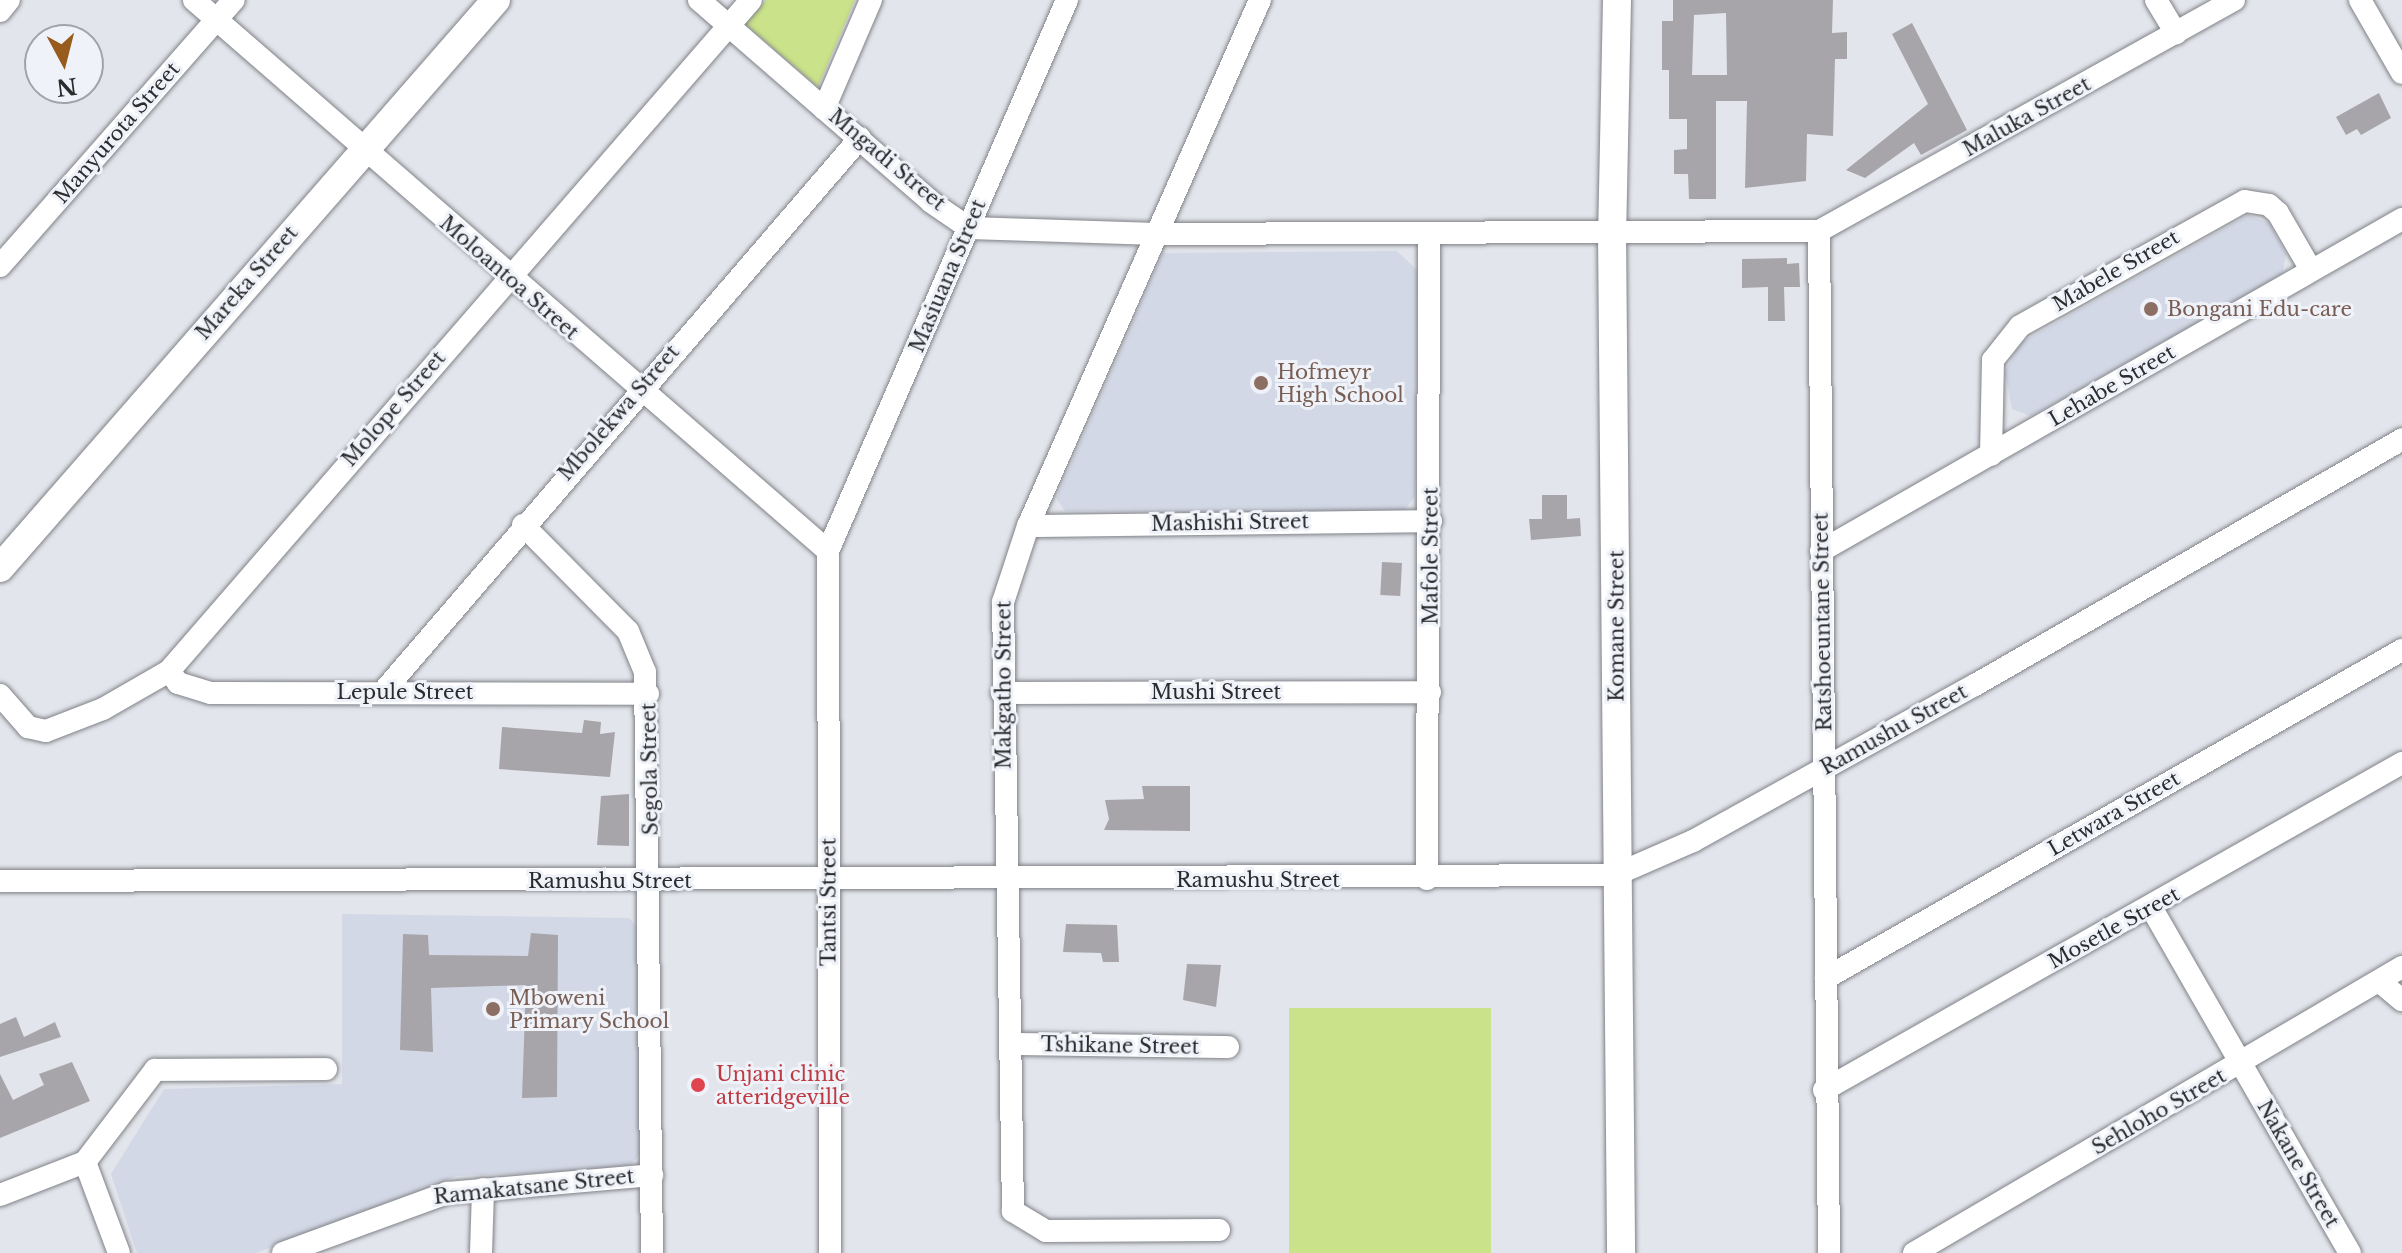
<!DOCTYPE html>
<html>
<head>
<meta charset="utf-8">
<style>
  body { margin:0 }
  #map { position:relative; width:2402px; height:1253px; overflow:hidden; background:#e2e5eb; font-family:"Libre Baskerville",serif }
  div>[style] { position:absolute }
  [style*='--x'] { left:calc(var(--x)*1px); top:calc(var(--y)*1px); width:calc(var(--w)*1px); rotate:calc(var(--a)*1deg) }
  .built>* { inset:0; background:#d2d8e5 }
  .green>* { inset:0; background:#cae289; transform-origin:0 0 }
  .building>* { inset:0; background:#a8a5aa; transform-origin:0 0 }
  .roads { filter:drop-shadow(0 0 2px #808288) drop-shadow(0 0 2px #808288) }
  .minor>* { height:22px; margin:-11px; padding:0 11px; transform-origin:11px; border-radius:11px; background:#fff }
  .tertiary>* { height:28px; margin:-14px; padding:0 14px; transform-origin:14px; border-radius:14px; background:#fff }
  .dots>* { width:22px; height:22px; translate:-50% -50%; box-sizing:border-box; border:4px solid #eff2f8; border-radius:50% }
  span { translate:-50% -50%; white-space:nowrap; text-align:center; line-height:1.15; -webkit-text-stroke:6px #eff2f8; paint-order:stroke }
  .street-label { font-size:20px; color:#2b2c2e }
  .education-label { font-size:20px; color:#785e54 }
  .left { translate:0 -50%; text-align:left }
  .health-label { font-size:20px; color:#be3a42 }
  .north { position:absolute; left:24px; top:24px; width:80px; height:80px; box-sizing:border-box; background:#eff2f8; border:2px solid #a1a3a7; border-radius:50%; rotate:173deg; font-size:22px; font-weight:700; line-height:32px; text-align:center; color:#2b2c2e }
  .north::after { content:''; display:block; margin:auto; width:28px; height:36px; background:#975c1d; clip-path:polygon(50% 0,100% 100%,50% 72%,0 100%) }
</style>
</head>
<body>
<div id="map">
  <div class="built">
    <i style="clip-path:polygon(2248px 215px,2269px 223px,2286px 254px,2282px 275px,2031px 416px,2012px 409px,2005px 372px,2020px 343px)"></i>
    <i style="clip-path:polygon(1397px 251px,1418px 271px,1415px 496px,1401px 514px,1065px 511px,1056px 498px,1163px 253px)"></i>
    <i style="clip-path:polygon(342px 914px,629px 918px,643px 934px,645px 1150px,626px 1169px,457px 1176px,256px 1253px,137px 1253px,111px 1174px,164px 1089px,342px 1084px)"></i>
  </div>
  <div class="green">
    <i style="clip-path:polygon(766px 0,855px 0,818px 87px,745px 24px)"></i>
    <i style="left:1289px;top:1008px;width:202px;height:245px"></i>
  </div>
  <div class="building">
    <i style="clip-path:polygon(evenodd,1673px 0,1833px 0,1832px 33px,1847px 32px,1847px 59px,1835px 59px,1833px 136px,1807px 134px,1806px 181px,1745px 188px,1747px 101px,1716px 101px,1716px 199px,1689px 199px,1688px 174px,1674px 174px,1674px 150px,1687px 149px,1687px 119px,1669px 119px,1669px 70px,1662px 70px,1662px 21px,1673px 21px,1673px 0,1726px 13px,1727px 75px,1692px 75px,1694px 15px,1726px 13px)"></i>
    <i style="clip-path:polygon(1912px 23px,1967px 130px,1921px 155px,1914px 143px,1865px 178px,1846px 170px,1928px 104px,1892px 34px)"></i>
    <i style="clip-path:polygon(2379px 93px,2391px 118px,2361px 135px,2357px 129px,2346px 135px,2336px 117px)"></i>
    <i style="clip-path:polygon(1787px 258px,1787px 264px,1799px 263px,1800px 287px,1784px 287px,1785px 321px,1768px 321px,1768px 287px,1742px 288px,1742px 259px)"></i>
    <i style="clip-path:polygon(1542px 495px,1567px 495px,1567px 519px,1580px 518px,1581px 536px,1531px 540px,1529px 519px,1542px 519px)"></i>
    <i style="left:1382px;top:562px;width:20px;height:33px;rotate:3deg"></i>
    <i style="clip-path:polygon(584px 720px,601px 722px,600px 734px,615px 732px,610px 777px,499px 769px,502px 727px,582px 733px)"></i>
    <i style="clip-path:polygon(1142px 786px,1190px 786px,1190px 831px,1104px 830px,1109px 819px,1105px 800px,1144px 799px)"></i>
    <i style="clip-path:polygon(629px 794px,629px 846px,597px 845px,601px 796px)"></i>
    <i style="clip-path:polygon(1066px 924px,1117px 925px,1119px 962px,1103px 962px,1101px 953px,1063px 952px)"></i>
    <i style="clip-path:polygon(531px 933px,558px 935px,557px 1097px,522px 1098px,526px 985px,431px 988px,433px 1052px,400px 1050px,403px 934px,428px 935px,429px 955px,528px 956px)"></i>
    <i style="clip-path:polygon(1187px 964px,1221px 965px,1216px 1007px,1183px 1000px)"></i>
    <i style="clip-path:polygon(16px 1017px,24px 1037px,55px 1022px,61px 1037px,0 1057px,0 1024px)"></i>
    <i style="clip-path:polygon(72px 1062px,90px 1101px,0 1138px,0 1074px,13px 1100px,44px 1085px,39px 1074px)"></i>
  </div>
  <div class="roads">
    <div class="minor">
      <i style="--x:194;--y:0;--w:840;--a:40.99"></i>
      <i style="--x:699;--y:0;--w:308;--a:41"></i>
      <i style="--x:931;--y:202;--w:46;--a:34.4"></i>
      <i style="--x:969;--y:228;--w:188;--a:1.8"></i>
      <i style="--x:1157;--y:234;--w:662;--a:-0.26"></i>
      <i style="--x:1819;--y:231;--w:475;--a:-29.1"></i>
      <i style="--x:2156;--y:0;--w:39;--a:59"></i>
      <i style="--x:2360;--y:0;--w:84;--a:60.1"></i>
      <i style="--x:0;--y:11;--w:14;--a:-51"></i>
      <i style="--x:824;--y:109;--w:119;--a:-66.7"></i>
      <i style="--x:1819;--y:231;--w:1022;--a:89.44"></i>
      <i style="--x:0;--y:266;--w:354;--a:-48.7"></i>
      <i style="--x:1991;--y:455;--w:95;--a:-88.8"></i>
      <i style="--x:1993;--y:360;--w:43;--a:-51.5"></i>
      <i style="--x:2020;--y:326;--w:257;--a:-29.1"></i>
      <i style="--x:2245;--y:201;--w:24;--a:9"></i>
      <i style="--x:2269;--y:205;--w:12;--a:42"></i>
      <i style="--x:2278;--y:213;--w:66;--a:59.9"></i>
      <i style="--x:523;--y:525;--w:149;--a:45.3"></i>
      <i style="--x:628;--y:631;--w:44;--a:67.5"></i>
      <i style="--x:645;--y:672;--w:581;--a:89.31"></i>
      <i style="--x:1028;--y:526;--w:403;--a:-0.7"></i>
      <i style="--x:1821;--y:551;--w:669;--a:-29.74"></i>
      <i style="--x:169;--y:671;--w:15;--a:53"></i>
      <i style="--x:178;--y:683;--w:34;--a:17"></i>
      <i style="--x:211;--y:693;--w:437;--a:0.1"></i>
      <i style="--x:383;--y:692;--w:731;--a:-49.27"></i>
      <i style="--x:1002;--y:693;--w:428;--a:-0.1"></i>
      <i style="--x:0;--y:695;--w:43;--a:48.8"></i>
      <i style="--x:28;--y:727;--w:18;--a:13"></i>
      <i style="--x:46;--y:731;--w:61;--a:-21.1"></i>
      <i style="--x:103;--y:709;--w:76;--a:-29.9"></i>
      <i style="--x:169;--y:671;--w:888;--a:-49.06"></i>
      <i style="--x:1427;--y:879;--w:646;--a:-89.82"></i>
      <i style="--x:0;--y:881;--w:1615;--a:-0.21"></i>
      <i style="--x:1615;--y:875;--w:85;--a:-23.6"></i>
      <i style="--x:1693;--y:841;--w:322;--a:-29"></i>
      <i style="--x:1975;--y:685;--w:493;--a:-29.9"></i>
      <i style="--x:2151;--y:907;--w:399;--a:60.1"></i>
      <i style="--x:1826;--y:978;--w:663;--a:-29.66"></i>
      <i style="--x:2379;--y:981;--w:30;--a:40"></i>
      <i style="--x:1012;--y:1044;--w:216;--a:0.8"></i>
      <i style="--x:1824;--y:1090;--w:664;--a:-29.5"></i>
      <i style="--x:85;--y:1162;--w:97;--a:69.5"></i>
      <i style="--x:0;--y:1195;--w:91;--a:-21.2"></i>
      <i style="--x:85;--y:1162;--w:116;--a:-52.7"></i>
      <i style="--x:155;--y:1070;--w:171;--a:-0.3"></i>
      <i style="--x:1219;--y:1230;--w:173;--a:179.7"></i>
      <i style="--x:1046;--y:1231;--w:39;--a:-149"></i>
      <i style="--x:1013;--y:1211;--w:609;--a:-90.94"></i>
      <i style="--x:1003;--y:602;--w:80;--a:-71.8"></i>
      <i style="--x:1028;--y:526;--w:575;--a:-66.2"></i>
      <i style="--x:283;--y:1253;--w:175;--a:-20.1"></i>
      <i style="--x:447;--y:1193;--w:206;--a:-5"></i>
      <i style="--x:481;--y:1253;--w:64;--a:-88.2"></i>
      <i style="--x:830;--y:1253;--w:702;--a:-90.16"></i>
      <i style="--x:828;--y:551;--w:601;--a:-66.55"></i>
      <i style="--x:1914;--y:1253;--w:566;--a:-30.37"></i>
    </div>
    <div class="tertiary">
      <i style="--x:1617;--y:0;--w:232;--a:91.2"></i>
      <i style="--x:1612;--y:232;--w:1021;--a:89.49"></i>
      <i style="--x:0;--y:568;--w:754;--a:-48.87"></i>
    </div>
  </div>
  <div class="dots">
    <i style="left:2151px;top:309px;background:#8d6e63"></i>
    <i style="left:1261px;top:383px;background:#8d6e63"></i>
    <i style="left:493px;top:1009px;background:#8d6e63"></i>
    <i style="left:698px;top:1085px;background:#e0444e"></i>
  </div>
  <div class="street-label">
    <span style="left:2027px;top:117px;rotate:-29deg">Maluka Street</span>
    <span style="left:117px;top:133px;rotate:-49deg">Manyurota Street</span>
    <span style="left:887px;top:160px;rotate:40deg">Mngadi Street</span>
    <span style="left:2116px;top:271px;rotate:-30deg">Mabele Street</span>
    <span style="left:948px;top:276px;rotate:-67deg">Masiuana Street</span>
    <span style="left:509px;top:278px;rotate:41deg">Moloantoa Street</span>
    <span style="left:247px;top:283px;rotate:-49deg">Mareka Street</span>
    <span style="left:2112px;top:386px;rotate:-30deg">Lehabe Street</span>
    <span style="left:394px;top:409px;rotate:-49deg">Molope Street</span>
    <span style="left:619px;top:413px;rotate:-49deg">Mbolekwa Street</span>
    <span style="left:1230px;top:523px;rotate:-1deg">Mashishi Street</span>
    <span style="left:1431px;top:556px;rotate:-90deg">Mafole Street</span>
    <span style="left:1823px;top:622px;rotate:-91deg">Ratshoeuntane Street</span>
    <span style="left:1617px;top:626px;rotate:-90deg">Komane Street</span>
    <span style="left:1004px;top:685px;rotate:-90deg">Makgatho Street</span>
    <span style="left:405px;top:692px">Lepule Street</span>
    <span style="left:1216px;top:692px">Mushi Street</span>
    <span style="left:1894px;top:730px;rotate:-29deg">Ramushu Street</span>
    <span style="left:650px;top:769px;rotate:-91deg">Segola Street</span>
    <span style="left:2114px;top:814px;rotate:-30deg">Letwara Street</span>
    <span style="left:1258px;top:880px">Ramushu Street</span>
    <span style="left:610px;top:881px">Ramushu Street</span>
    <span style="left:829px;top:902px;rotate:-90deg">Tantsi Street</span>
    <span style="left:2114px;top:928px;rotate:-29deg">Mosetle Street</span>
    <span style="left:1120px;top:1046px;rotate:1deg">Tshikane Street</span>
    <span style="left:2159px;top:1112px;rotate:-30deg">Sehloho Street</span>
    <span style="left:2298px;top:1164px;rotate:60deg">Nakane Street</span>
    <span style="left:534px;top:1187px;rotate:-6deg">Ramakatsane Street</span>
  </div>
  <div class="education-label">
    <span class="left" style="left:2167px;top:309px">Bongani Edu-care</span>
    <span class="left" style="left:1277px;top:384px">Hofmeyr<br>High School</span>
    <span class="left" style="left:509px;top:1010px">Mboweni<br>Primary School</span>
  </div>
  <div class="health-label">
    <span class="left" style="left:716px;top:1086px">Unjani clinic<br>atteridgeville</span>
  </div>
  <div class="north">N</div>
</div>
</body>
</html>
